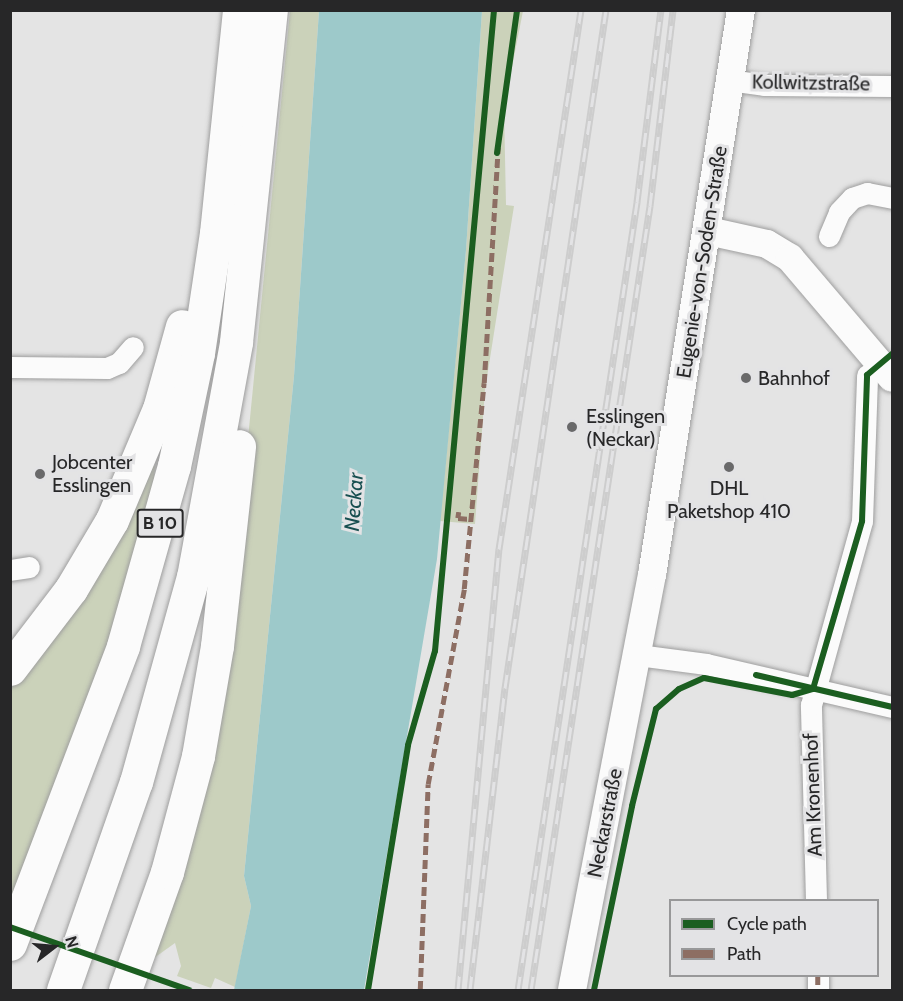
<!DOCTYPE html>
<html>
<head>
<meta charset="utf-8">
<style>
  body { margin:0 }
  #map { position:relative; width:903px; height:1001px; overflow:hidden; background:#e4e4e4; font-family:Cabin,sans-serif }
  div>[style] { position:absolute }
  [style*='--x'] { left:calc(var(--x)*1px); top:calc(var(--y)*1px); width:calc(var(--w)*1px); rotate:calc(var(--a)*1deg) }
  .green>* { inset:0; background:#cbd2ba }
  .water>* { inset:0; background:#9dc9ca }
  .roads { filter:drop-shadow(0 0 2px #9e9e9e) drop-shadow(0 0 2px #9e9e9e) }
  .street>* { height:21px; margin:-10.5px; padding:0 10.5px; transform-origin:10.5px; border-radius:10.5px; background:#fbfbfb }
  .secondary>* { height:28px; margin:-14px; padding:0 14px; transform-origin:14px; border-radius:14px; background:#fbfbfb }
  .highway>* { height:33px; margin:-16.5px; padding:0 16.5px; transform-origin:16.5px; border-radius:16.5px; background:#fbfbfb }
  .rail>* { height:7px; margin-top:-3.5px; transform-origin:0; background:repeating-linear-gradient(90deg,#e3e3e5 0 14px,#cdcdcd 0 28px); box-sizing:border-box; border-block:2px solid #cdcdcd }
  .quiet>* { height:4.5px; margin-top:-2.25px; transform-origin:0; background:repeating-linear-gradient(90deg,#8d6e63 0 9px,transparent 0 13.5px) }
  .cycleway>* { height:6px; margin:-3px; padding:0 3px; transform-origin:3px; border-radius:3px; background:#1b5e20 }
  .dots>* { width:16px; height:16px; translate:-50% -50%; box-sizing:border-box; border:3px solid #e3e3e5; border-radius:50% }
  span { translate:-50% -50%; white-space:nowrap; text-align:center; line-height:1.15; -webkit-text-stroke:6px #e3e3e5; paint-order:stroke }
  .shield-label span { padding:2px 4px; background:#e3e3e5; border:2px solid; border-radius:4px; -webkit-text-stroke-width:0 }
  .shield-label { font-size:18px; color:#272728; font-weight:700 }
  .street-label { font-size:20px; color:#272728 }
  .poi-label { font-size:20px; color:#272728 }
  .left { translate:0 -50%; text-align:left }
  .water-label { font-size:21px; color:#174f50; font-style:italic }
  .frame { position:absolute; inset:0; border:12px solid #272728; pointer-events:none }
  .legend { position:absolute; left:669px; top:899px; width:210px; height:78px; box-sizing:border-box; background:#e3e3e5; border:2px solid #989899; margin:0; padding:8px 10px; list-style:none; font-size:18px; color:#272728 }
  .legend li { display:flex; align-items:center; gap:12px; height:30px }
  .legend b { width:30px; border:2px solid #989899 }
  .north { position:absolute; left:24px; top:917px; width:60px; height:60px; -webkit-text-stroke:4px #e3e3e5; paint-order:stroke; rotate:74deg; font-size:16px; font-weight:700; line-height:24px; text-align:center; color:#272728 }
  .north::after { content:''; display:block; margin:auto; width:21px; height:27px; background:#272728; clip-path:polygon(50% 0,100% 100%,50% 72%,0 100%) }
</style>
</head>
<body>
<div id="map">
  <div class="green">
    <i style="clip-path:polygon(290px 11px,319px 11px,294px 376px,244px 876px,251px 906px,235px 987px,215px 978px,211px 988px,177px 976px,181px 966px,175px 943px,154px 958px,234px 581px)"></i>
    <i style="clip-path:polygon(482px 11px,523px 11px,504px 108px,506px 205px,514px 206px,485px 390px,475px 524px,440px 521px,466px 250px)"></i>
    <i style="clip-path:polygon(152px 465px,155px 466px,154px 481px,138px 560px,11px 913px,11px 689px)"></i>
  </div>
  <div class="water">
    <i style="clip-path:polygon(319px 11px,482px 11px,466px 250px,437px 559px,364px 990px,234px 990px,251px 906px,244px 876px,294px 376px)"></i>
  </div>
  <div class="roads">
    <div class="street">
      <i style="--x:729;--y:80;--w:35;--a:8"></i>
      <i style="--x:764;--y:85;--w:128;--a:0.4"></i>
      <i style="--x:829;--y:236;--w:26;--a:-67"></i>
      <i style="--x:839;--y:212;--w:19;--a:-47"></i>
      <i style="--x:852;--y:198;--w:16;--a:-18"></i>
      <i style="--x:867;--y:193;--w:25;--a:11"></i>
      <i style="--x:10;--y:367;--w:97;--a:0.6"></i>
      <i style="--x:107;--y:368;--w:13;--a:-23"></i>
      <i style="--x:119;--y:363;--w:21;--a:-49"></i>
      <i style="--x:10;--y:570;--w:19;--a:-9"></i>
      <i style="--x:638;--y:655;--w:69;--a:7.5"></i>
      <i style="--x:706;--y:664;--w:191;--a:13"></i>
      <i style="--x:816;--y:900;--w:195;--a:-91.5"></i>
      <i style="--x:811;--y:705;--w:191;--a:-74.5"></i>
      <i style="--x:862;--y:521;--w:146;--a:-88"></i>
      <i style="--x:818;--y:976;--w:14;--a:90"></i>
    </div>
    <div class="secondary">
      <i style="--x:708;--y:231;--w:60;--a:12.4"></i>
      <i style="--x:767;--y:244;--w:27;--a:31"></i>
      <i style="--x:790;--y:258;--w:157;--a:49.6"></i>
      <i style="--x:572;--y:990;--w:423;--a:-79.1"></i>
      <i style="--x:652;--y:575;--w:572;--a:-81.05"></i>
    </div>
    <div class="highway">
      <i style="--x:10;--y:669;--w:101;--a:-52.7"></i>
      <i style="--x:71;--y:589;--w:80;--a:-59.3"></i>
      <i style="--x:112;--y:520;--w:121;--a:-67.1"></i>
      <i style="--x:159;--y:409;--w:86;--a:-74.5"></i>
      <i style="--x:10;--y:944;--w:319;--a:-69.2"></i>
      <i style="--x:123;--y:646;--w:187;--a:-74.2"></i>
      <i style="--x:174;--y:466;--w:116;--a:-78"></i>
      <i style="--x:198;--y:353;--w:121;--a:-81.5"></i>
      <i style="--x:216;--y:233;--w:224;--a:-84.1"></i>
      <i style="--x:63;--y:990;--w:220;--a:-70.7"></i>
      <i style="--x:136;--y:782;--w:213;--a:-74.5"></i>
      <i style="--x:193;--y:577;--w:239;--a:-79.6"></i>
      <i style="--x:236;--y:342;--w:334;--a:-84"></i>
      <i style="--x:125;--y:990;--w:125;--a:-70.4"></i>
      <i style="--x:167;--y:872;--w:120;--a:-75"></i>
      <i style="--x:198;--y:756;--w:112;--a:-80.2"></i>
      <i style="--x:217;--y:646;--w:201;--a:-83.7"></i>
    </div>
  </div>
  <div class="rail">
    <i style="--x:458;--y:990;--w:443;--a:-84.7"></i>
    <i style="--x:499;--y:549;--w:545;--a:-81.35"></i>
    <i style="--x:470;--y:990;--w:304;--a:-83.4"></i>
    <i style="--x:505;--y:688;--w:685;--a:-81.53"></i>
    <i style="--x:518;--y:990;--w:797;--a:-81.41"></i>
    <i style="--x:637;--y:202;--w:193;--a:-82.9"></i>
    <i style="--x:531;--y:990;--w:793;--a:-81.37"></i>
    <i style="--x:650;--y:206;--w:197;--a:-83.3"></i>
  </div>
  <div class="quiet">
    <i style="--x:459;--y:512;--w:6;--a:99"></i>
    <i style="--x:458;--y:518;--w:12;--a:5"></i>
    <i style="--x:818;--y:976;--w:14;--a:90"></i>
    <i style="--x:420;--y:990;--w:206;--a:-87.8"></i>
    <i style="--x:428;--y:784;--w:198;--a:-79.5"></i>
    <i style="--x:464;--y:589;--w:207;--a:-84.5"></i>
    <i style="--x:484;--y:383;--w:236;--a:-86.6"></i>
  </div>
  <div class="cycleway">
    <i style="--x:497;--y:153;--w:144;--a:-82"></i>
    <i style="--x:756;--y:675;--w:140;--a:13.2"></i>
    <i style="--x:813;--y:689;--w:175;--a:-73.7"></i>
    <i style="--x:862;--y:521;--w:146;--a:-88"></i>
    <i style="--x:867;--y:375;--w:33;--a:-40"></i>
    <i style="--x:10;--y:927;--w:190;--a:19.4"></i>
    <i style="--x:368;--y:990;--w:248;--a:-80.7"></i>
    <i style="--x:408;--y:745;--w:98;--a:-74"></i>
    <i style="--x:435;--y:651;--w:644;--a:-84.74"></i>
    <i style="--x:594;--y:990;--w:188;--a:-78.3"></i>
    <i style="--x:632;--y:806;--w:100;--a:-76.1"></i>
    <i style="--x:656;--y:709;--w:30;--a:-41"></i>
    <i style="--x:679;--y:689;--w:27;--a:-24"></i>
    <i style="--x:704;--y:678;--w:90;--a:10.9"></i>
    <i style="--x:792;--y:695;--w:22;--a:-16"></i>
  </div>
  <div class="dots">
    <i style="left:746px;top:378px;background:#69696a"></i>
    <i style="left:572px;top:427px;background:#69696a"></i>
    <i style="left:729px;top:467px;background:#69696a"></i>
    <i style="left:40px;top:474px;background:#69696a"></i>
  </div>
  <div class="shield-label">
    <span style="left:160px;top:523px">B 10</span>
  </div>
  <div class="street-label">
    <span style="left:811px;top:83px;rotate:1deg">Kollwitzstraße</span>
    <span style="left:702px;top:262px;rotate:-81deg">Eugenie-von-Soden-Straße</span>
    <span style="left:813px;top:795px;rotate:-92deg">Am Kronenhof</span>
    <span style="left:605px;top:823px;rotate:-79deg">Neckarstraße</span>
  </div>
  <div class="poi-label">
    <span class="left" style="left:758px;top:378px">Bahnhof</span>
    <span class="left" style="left:586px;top:428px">Esslingen<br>(Neckar)</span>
    <span class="left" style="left:52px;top:474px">Jobcenter<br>Esslingen</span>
    <span style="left:729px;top:500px">DHL<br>Paketshop 410</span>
  </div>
  <div class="water-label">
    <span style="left:354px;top:502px;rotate:-86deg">Neckar</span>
  </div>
  <div class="frame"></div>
  <ul class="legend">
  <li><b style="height:8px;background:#1b5e20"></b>Cycle path</li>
  <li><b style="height:8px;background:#8d6e63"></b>Path</li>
  </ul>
  <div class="north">N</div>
</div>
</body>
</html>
